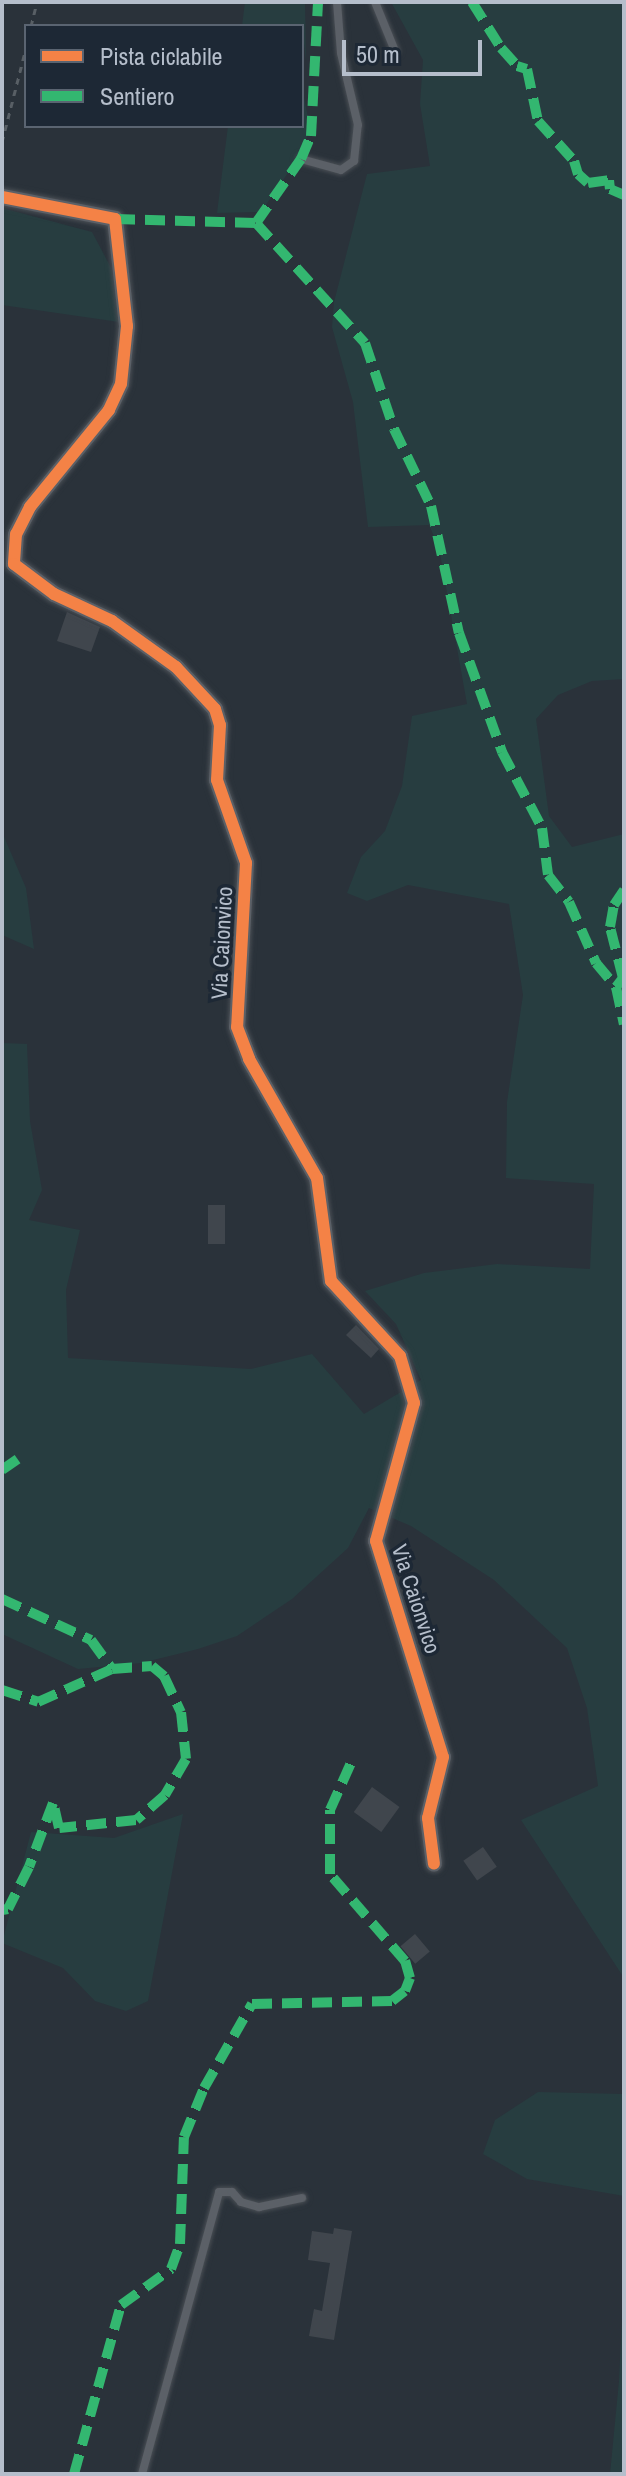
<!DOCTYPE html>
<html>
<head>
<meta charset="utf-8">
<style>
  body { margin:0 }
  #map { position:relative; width:626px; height:2476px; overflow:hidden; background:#2a323a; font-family:"Archivo Narrow",sans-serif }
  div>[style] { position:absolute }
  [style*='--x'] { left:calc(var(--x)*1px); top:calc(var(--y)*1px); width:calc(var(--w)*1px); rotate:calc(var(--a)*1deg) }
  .green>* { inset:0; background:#273d40 }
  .building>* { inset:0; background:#40464d; transform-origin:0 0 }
  .path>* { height:3px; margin-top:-1.5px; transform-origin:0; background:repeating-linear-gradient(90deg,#585f65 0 6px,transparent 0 12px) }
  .roads { filter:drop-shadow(0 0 2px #494e54) drop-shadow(0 0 2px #494e54) }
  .lane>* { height:8px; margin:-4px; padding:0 4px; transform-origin:4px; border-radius:4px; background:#5b6067 }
  .street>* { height:16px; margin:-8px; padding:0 8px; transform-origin:8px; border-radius:8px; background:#5b6067 }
  .quiet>* { height:10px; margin-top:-5px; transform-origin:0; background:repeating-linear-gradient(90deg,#33b770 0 20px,transparent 0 30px) }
  .cycleway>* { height:12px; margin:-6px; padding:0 6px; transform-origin:6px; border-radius:6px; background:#f48246 }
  span { translate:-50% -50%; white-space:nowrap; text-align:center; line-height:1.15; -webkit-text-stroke:7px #1d2835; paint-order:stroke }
  .street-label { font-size:22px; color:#b5becb }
  .frame { position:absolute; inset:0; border:4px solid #b5becb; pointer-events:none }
  .legend { position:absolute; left:24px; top:24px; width:280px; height:104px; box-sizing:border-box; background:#1d2835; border:2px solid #5a6471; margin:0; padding:10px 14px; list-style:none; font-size:24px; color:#b5becb }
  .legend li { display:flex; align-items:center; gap:16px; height:40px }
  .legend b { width:40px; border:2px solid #5a6471 }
  .scale { position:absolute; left:342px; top:40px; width:140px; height:36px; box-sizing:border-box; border:4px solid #b5becb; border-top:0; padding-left:10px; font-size:24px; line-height:28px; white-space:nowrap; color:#b5becb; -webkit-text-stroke:6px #1d2835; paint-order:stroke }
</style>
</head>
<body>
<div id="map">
  <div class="green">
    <i style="clip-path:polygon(245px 2px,305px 2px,306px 61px,302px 26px,242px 26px)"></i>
    <i style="clip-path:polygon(391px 2px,624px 2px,624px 679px,592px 681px,558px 695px,536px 719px,549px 816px,572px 847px,624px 834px,624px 1978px,521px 1820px,598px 1786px,587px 1708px,567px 1648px,494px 1580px,411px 1526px,369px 1508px,348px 1548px,292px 1599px,237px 1636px,198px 1649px,141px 1663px,78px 1669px,2px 1634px,2px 1043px,27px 1044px,30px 1121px,42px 1190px,29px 1220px,80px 1230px,66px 1290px,68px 1358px,251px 1369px,312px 1354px,364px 1414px,421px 1380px,396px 1324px,365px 1291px,424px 1273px,497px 1264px,590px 1269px,594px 1184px,506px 1178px,507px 1102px,523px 995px,509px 904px,408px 885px,367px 901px,347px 893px,361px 857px,385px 831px,402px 786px,412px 716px,467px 704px,439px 548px,429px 525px,368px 527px,353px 402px,332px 327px,334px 302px,367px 174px,430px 166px,420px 104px,423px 60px)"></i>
    <i style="clip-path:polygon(302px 87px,310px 128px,301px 154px,261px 212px,217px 213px,228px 126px,302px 126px)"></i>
    <i style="clip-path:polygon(2px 208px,92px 232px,117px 279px,119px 322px,2px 305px)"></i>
    <i style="clip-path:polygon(2px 832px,26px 888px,34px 949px,2px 935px)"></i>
    <i style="clip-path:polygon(183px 1814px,148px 2001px,126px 2011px,95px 2001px,63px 1968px,2px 1943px,31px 1832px,114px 1838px)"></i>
    <i style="clip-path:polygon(538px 2092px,624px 2094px,624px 2196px,527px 2179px,483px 2154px,495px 2120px)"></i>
    <i style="clip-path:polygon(624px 2274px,624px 2474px,610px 2474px,619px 2381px)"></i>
  </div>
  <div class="building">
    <i style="clip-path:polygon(67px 612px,100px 627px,91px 652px,57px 641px)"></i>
    <i style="left:208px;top:1205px;width:17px;height:39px"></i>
    <i style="clip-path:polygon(356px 1325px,379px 1349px,371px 1358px,346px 1335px)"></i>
    <i style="left:372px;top:1787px;width:34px;height:31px;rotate:36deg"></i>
    <i style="left:483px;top:1847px;width:24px;height:24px;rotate:55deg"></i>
    <i style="left:415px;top:1934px;width:23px;height:19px;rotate:50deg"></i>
    <i style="clip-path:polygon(334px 2228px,352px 2231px,334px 2340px,309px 2336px,314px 2309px,322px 2311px,330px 2263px,308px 2260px,312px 2231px,333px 2234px)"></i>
  </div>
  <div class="path">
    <i style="--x:31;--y:26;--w:25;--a:-76"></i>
    <i style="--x:2;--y:142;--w:97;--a:-75.7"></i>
  </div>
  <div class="roads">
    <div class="lane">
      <i style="--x:375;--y:2;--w:53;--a:67.8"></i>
      <i style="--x:301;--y:159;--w:41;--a:15.4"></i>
      <i style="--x:341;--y:170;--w:16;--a:-35"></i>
      <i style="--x:354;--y:161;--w:36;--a:-84"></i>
      <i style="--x:358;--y:125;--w:74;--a:-103.3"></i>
      <i style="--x:341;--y:53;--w:51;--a:-94.5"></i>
      <i style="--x:142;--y:2474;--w:292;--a:-74.7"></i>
      <i style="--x:219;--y:2192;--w:13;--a:0"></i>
      <i style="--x:232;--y:2192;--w:13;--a:48"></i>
      <i style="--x:241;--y:2202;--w:19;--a:16"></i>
      <i style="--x:259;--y:2207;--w:44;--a:-11.8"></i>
    </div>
    <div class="street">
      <i style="--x:2;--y:197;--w:115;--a:11"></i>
      <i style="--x:115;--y:219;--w:108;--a:83.6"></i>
      <i style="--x:127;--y:326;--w:58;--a:95.9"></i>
      <i style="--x:121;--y:384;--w:29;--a:115"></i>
      <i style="--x:109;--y:410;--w:125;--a:129.2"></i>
      <i style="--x:30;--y:507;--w:30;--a:117"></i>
      <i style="--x:16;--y:534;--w:30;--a:94"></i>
      <i style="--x:14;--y:564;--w:50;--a:36.9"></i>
      <i style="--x:54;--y:594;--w:64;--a:25"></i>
      <i style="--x:112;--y:621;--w:79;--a:35.7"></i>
      <i style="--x:176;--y:667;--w:57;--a:47.1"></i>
      <i style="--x:215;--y:709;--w:17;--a:73"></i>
      <i style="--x:220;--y:725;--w:55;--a:93.1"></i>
      <i style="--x:217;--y:780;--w:88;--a:70.7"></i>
      <i style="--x:246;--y:863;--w:164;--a:93.1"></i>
      <i style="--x:237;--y:1027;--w:34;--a:69"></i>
      <i style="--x:249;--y:1059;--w:137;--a:60.3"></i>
      <i style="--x:317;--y:1178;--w:104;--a:82.3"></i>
      <i style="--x:331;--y:1281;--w:102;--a:47.4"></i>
      <i style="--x:400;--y:1356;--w:49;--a:73.4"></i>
      <i style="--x:414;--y:1403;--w:143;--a:105.4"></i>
      <i style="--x:376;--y:1541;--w:226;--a:72.8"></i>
      <i style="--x:443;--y:1757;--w:63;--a:103.8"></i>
      <i style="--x:428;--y:1818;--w:46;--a:82.6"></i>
    </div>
  </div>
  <div class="quiet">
    <i style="--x:472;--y:2;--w:54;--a:57.8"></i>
    <i style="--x:501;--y:48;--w:24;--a:48"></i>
    <i style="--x:517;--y:66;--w:10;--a:17"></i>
    <i style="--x:527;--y:69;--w:53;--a:78.1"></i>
    <i style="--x:538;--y:121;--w:54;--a:48"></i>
    <i style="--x:574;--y:161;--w:14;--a:73"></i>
    <i style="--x:578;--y:174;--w:13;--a:42"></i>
    <i style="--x:588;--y:183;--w:21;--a:-8"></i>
    <i style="--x:609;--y:180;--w:9;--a:84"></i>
    <i style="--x:610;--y:189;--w:15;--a:23"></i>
    <i style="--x:115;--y:219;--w:141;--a:1.6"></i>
    <i style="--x:256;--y:223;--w:162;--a:47.8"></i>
    <i style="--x:365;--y:343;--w:91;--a:71.4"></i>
    <i style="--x:394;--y:429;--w:85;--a:64.3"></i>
    <i style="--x:431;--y:506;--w:130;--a:77.6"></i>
    <i style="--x:459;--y:633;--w:127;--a:70.1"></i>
    <i style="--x:502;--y:752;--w:86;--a:62.2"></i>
    <i style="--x:542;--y:828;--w:47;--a:82.7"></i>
    <i style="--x:548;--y:875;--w:34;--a:52"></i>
    <i style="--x:569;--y:902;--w:67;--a:66.1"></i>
    <i style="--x:596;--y:963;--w:31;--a:50"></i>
    <i style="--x:616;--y:987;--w:11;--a:-52"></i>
    <i style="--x:623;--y:978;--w:53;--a:-104.3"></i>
    <i style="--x:610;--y:927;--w:22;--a:-80"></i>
    <i style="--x:614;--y:905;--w:18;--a:-56"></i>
    <i style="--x:256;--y:223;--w:78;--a:-54.9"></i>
    <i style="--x:301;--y:159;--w:25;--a:-67"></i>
    <i style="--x:311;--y:136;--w:134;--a:-87"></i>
    <i style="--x:616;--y:987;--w:38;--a:78"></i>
    <i style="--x:2;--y:1470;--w:19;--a:-35"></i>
    <i style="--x:2;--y:1599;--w:98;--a:24.7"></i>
    <i style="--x:91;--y:1640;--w:36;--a:54"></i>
    <i style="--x:112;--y:1669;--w:40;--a:-4.3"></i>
    <i style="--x:152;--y:1666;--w:16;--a:40"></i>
    <i style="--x:164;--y:1676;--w:40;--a:65"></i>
    <i style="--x:181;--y:1712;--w:47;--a:83.9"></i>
    <i style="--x:186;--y:1759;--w:42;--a:120.3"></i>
    <i style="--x:165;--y:1795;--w:38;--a:139"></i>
    <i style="--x:136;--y:1820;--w:77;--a:174.1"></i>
    <i style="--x:59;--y:1828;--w:26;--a:-103"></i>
    <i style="--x:53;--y:1803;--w:68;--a:110.6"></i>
    <i style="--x:29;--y:1867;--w:47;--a:116.6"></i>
    <i style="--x:8;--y:1909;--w:6;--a:171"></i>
    <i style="--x:2;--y:1690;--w:38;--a:18"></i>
    <i style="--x:38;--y:1702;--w:81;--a:-24"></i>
    <i style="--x:74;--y:2474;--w:175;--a:-74.5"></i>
    <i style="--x:121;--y:2305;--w:62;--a:-35.8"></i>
    <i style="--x:171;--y:2269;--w:27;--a:-70"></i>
    <i style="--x:180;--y:2244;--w:107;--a:-87.9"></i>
    <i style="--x:184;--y:2137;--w:53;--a:-67.8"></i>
    <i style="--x:204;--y:2088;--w:97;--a:-60.3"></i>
    <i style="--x:252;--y:2004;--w:140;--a:-1.2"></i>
    <i style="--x:392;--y:2001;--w:16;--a:-38"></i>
    <i style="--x:405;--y:1991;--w:14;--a:-69"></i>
    <i style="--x:410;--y:1978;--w:18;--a:-106"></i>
    <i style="--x:405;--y:1961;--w:115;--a:-130.8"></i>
    <i style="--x:330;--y:1874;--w:64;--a:-90"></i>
    <i style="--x:330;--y:1810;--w:59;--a:-66"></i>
  </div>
  <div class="cycleway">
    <i style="--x:2;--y:197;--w:115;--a:11"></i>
    <i style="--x:115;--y:219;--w:108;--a:83.6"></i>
    <i style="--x:127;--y:326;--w:58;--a:95.9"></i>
    <i style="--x:121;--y:384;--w:29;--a:115"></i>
    <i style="--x:109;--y:410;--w:125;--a:129.2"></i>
    <i style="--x:30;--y:507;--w:30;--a:117"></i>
    <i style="--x:16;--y:534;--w:30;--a:94"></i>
    <i style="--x:14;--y:564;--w:50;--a:36.9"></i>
    <i style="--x:54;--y:594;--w:64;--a:25"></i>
    <i style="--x:112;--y:621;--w:79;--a:35.7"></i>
    <i style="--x:176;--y:667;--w:57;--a:47.1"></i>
    <i style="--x:215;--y:709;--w:17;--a:73"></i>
    <i style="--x:220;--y:725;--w:55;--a:93.1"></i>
    <i style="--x:217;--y:780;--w:88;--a:70.7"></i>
    <i style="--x:246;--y:863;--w:164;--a:93.1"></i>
    <i style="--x:237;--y:1027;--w:34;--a:69"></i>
    <i style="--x:249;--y:1059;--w:137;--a:60.3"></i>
    <i style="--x:317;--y:1178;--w:104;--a:82.3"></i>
    <i style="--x:331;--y:1281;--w:102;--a:47.4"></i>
    <i style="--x:400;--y:1356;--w:49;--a:73.4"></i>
    <i style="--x:414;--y:1403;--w:143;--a:105.4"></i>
    <i style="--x:376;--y:1541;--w:226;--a:72.8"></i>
    <i style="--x:443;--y:1757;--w:63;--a:103.8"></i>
    <i style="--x:428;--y:1818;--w:46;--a:82.6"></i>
  </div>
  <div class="street-label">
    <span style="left:222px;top:943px;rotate:-87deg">Via Caionvico</span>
    <span style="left:416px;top:1599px;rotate:72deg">Via Caionvico</span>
  </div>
  <div class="frame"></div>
  <ul class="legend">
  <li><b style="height:10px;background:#f48246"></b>Pista ciclabile</li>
  <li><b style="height:10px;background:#33b770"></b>Sentiero</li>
  </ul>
  <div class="scale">50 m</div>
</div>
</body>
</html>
